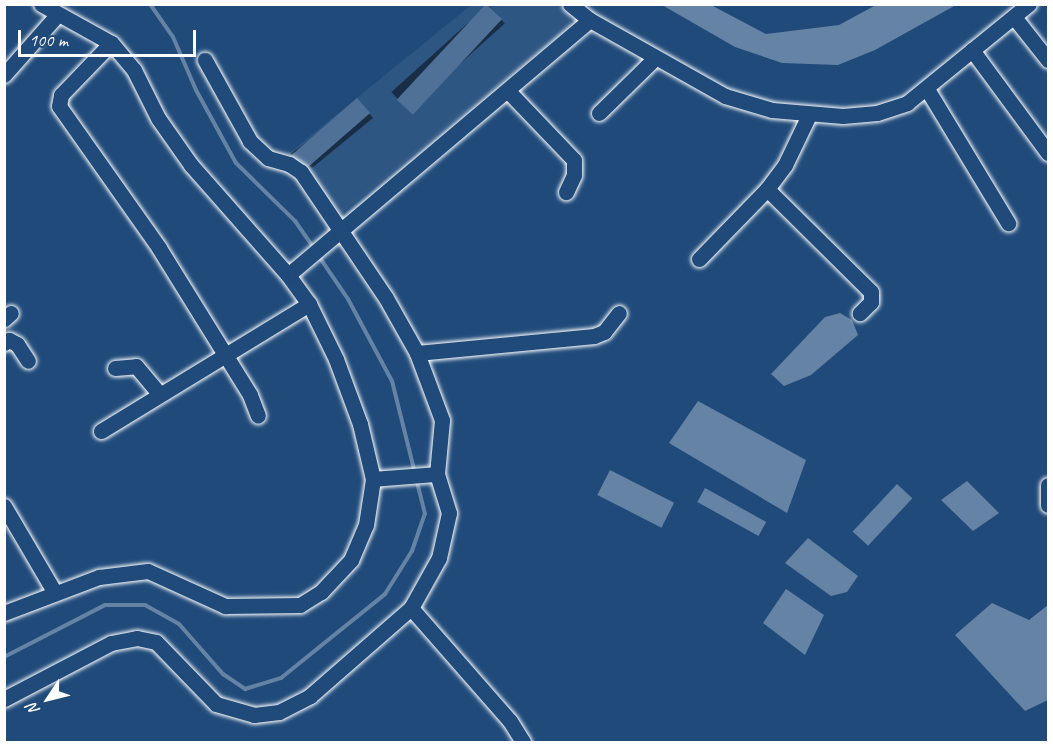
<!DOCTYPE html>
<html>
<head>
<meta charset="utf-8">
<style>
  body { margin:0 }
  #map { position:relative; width:1053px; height:747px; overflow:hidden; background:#1f4a7a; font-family:Caveat,sans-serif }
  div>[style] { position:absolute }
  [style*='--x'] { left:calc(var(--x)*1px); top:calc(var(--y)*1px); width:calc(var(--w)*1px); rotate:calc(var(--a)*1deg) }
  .built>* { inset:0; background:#2e5683 }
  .water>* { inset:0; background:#6583a4; transform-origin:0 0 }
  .shadow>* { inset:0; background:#0007; transform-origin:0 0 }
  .stream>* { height:4px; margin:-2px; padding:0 2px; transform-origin:2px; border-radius:2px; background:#6583a4 }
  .building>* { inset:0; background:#507197; transform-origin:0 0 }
  .roads { filter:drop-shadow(0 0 2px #fff) drop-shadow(0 0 2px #fff) }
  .minor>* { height:15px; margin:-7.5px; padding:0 7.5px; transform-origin:7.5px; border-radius:7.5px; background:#1f4a7a }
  span { translate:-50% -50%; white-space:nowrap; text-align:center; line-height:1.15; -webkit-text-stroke:5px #1f4a7a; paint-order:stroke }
  .frame { position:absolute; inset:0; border:6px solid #fff; pointer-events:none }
  .north { position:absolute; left:18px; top:669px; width:60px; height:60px; -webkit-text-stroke:4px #1f4a7a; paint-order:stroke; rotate:235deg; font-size:16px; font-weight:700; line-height:24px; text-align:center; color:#fff }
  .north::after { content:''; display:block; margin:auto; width:21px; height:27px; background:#fff; clip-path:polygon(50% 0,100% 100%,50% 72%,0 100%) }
  .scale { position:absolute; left:18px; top:30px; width:178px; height:27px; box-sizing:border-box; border:3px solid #fff; border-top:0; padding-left:8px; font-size:18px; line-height:21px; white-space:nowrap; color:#fff; -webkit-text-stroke:4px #1f4a7a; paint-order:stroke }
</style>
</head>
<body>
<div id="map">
  <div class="built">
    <i style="clip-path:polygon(471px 5px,557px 5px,570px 14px,570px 26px,342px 213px,335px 213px,288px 154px)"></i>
  </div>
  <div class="water">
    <i style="clip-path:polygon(662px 5px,711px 5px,766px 34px,839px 25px,876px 5px,956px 5px,875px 50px,838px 65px,782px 63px,735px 47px)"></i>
    <i style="clip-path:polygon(840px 313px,852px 320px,858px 335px,811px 375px,784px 386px,771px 374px,825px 317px)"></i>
    <i style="clip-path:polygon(698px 401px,806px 460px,787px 513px,669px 443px)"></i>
    <i style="left:610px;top:470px;width:72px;height:28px;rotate:27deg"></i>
    <i style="clip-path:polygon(967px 481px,999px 513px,973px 531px,941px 500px)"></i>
    <i style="left:897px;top:484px;width:21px;height:65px;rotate:43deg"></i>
    <i style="left:705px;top:488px;width:70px;height:16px;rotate:29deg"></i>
    <i style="clip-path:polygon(808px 538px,858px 576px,847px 592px,831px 596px,785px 563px)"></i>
    <i style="clip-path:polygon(786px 589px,824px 615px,805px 655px,763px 623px)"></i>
    <i style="clip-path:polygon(992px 603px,1029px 620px,1048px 605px,1048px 700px,1025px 711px,955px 635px)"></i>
  </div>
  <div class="shadow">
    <i style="left:488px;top:5px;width:25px;height:130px;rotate:48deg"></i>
    <i style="clip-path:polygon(362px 104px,373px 118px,312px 168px,290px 154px)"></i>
  </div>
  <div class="stream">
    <i style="--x:150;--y:4;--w:40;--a:55.1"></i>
    <i style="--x:173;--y:37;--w:58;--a:66.5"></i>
    <i style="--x:196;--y:90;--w:83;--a:61.3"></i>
    <i style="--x:236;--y:163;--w:83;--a:44.5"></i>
    <i style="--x:295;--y:221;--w:33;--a:55"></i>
    <i style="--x:318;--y:255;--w:53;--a:55.7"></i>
    <i style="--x:348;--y:299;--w:93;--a:61.8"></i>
    <i style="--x:392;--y:381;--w:95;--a:76"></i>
    <i style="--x:4;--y:657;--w:114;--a:-27.2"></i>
    <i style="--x:105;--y:605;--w:40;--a:0"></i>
    <i style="--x:145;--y:605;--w:39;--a:29"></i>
    <i style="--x:179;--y:624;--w:67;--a:48.7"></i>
    <i style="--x:223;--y:674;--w:27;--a:34"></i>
    <i style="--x:245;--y:689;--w:38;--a:-17"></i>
    <i style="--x:281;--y:678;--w:134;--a:-38.9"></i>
    <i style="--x:385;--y:594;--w:51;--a:-57.9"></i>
    <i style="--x:412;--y:551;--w:39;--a:-71"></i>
    <i style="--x:425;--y:514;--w:34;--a:-104"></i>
  </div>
  <div class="building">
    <i style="left:486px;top:4px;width:22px;height:131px;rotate:43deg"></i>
    <i style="left:357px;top:98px;width:20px;height:89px;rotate:49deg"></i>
  </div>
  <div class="roads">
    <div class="minor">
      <i style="--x:570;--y:4;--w:26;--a:39"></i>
      <i style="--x:1014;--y:17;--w:55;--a:51.7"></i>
      <i style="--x:111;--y:43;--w:72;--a:133.9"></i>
      <i style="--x:61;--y:95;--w:11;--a:100"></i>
      <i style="--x:59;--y:106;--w:174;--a:54.8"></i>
      <i style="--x:159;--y:248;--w:173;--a:58.2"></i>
      <i style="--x:250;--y:395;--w:22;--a:69"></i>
      <i style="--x:972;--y:50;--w:128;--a:53.6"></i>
      <i style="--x:4;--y:75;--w:80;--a:-48.5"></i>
      <i style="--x:927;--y:89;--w:157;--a:58.8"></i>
      <i style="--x:508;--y:91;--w:95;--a:46.3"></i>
      <i style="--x:574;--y:160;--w:15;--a:90"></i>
      <i style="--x:574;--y:175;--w:19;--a:115"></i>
      <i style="--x:599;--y:113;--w:78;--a:-44.5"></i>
      <i style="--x:767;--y:189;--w:146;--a:44.7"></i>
      <i style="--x:871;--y:292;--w:10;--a:90"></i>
      <i style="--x:871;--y:302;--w:16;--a:135"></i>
      <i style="--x:699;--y:259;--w:98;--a:-45.8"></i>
      <i style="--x:767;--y:189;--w:30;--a:-53"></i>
      <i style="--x:785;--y:165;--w:55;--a:-64.4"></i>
      <i style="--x:288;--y:275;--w:395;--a:-40.2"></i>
      <i style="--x:590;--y:20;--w:155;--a:29.4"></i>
      <i style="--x:725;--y:96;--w:49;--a:16.6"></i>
      <i style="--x:772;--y:110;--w:71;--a:4.8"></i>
      <i style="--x:843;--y:116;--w:34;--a:-5"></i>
      <i style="--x:877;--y:113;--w:32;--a:-18"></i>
      <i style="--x:907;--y:103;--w:157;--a:-39.1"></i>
      <i style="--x:4;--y:319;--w:9;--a:-41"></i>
      <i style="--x:4;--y:343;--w:6;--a:-31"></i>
      <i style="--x:9;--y:340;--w:9;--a:27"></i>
      <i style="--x:17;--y:344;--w:20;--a:57"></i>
      <i style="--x:417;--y:353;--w:178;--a:-5.5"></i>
      <i style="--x:594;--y:336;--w:11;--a:-22"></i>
      <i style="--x:604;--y:332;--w:24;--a:-52"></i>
      <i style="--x:115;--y:368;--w:21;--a:-5"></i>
      <i style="--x:136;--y:366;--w:35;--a:50"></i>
      <i style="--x:101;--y:431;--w:244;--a:-31.4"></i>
      <i style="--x:373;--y:479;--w:64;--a:-4.5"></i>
      <i style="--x:1048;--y:485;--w:20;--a:90"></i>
      <i style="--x:4;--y:506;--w:101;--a:59.6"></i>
      <i style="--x:411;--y:608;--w:150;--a:48.8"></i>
      <i style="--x:510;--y:721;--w:25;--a:58"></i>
      <i style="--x:4;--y:613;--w:102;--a:-20.8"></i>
      <i style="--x:99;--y:577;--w:49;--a:-7"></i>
      <i style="--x:148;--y:571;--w:85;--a:24.4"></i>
      <i style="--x:225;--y:606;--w:75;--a:-0.8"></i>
      <i style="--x:300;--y:605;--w:25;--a:-32"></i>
      <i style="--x:321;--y:592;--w:44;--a:-46.8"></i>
      <i style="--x:351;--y:560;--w:38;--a:-67"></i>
      <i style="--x:366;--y:525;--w:47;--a:-81.3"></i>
      <i style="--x:373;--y:479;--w:57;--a:-103.3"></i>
      <i style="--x:360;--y:424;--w:69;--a:-110.3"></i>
      <i style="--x:336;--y:359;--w:61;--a:-116.1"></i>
      <i style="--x:309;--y:304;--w:36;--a:-126"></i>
      <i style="--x:288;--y:275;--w:147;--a:-131.4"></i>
      <i style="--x:191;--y:165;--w:57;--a:-125.1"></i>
      <i style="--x:158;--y:118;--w:54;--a:-116.6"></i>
      <i style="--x:134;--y:70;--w:35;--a:-130"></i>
      <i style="--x:111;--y:43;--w:80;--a:-150.9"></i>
      <i style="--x:4;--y:699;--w:121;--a:-27.6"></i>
      <i style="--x:111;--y:643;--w:26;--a:-11"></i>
      <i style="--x:137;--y:638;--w:19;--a:12"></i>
      <i style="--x:156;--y:642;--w:86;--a:45.9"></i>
      <i style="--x:216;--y:704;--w:40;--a:16"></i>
      <i style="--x:254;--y:715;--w:25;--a:-7"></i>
      <i style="--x:279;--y:712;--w:35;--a:-27"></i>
      <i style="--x:310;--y:696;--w:134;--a:-41.1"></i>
      <i style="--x:411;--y:608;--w:57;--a:-60.8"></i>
      <i style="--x:439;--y:558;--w:46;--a:-77.5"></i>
      <i style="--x:449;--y:513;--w:41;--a:-107.1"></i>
      <i style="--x:437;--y:474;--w:54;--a:-84.7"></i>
      <i style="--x:442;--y:420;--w:72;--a:-110.5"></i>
      <i style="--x:417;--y:353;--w:63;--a:-119.4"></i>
      <i style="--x:386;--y:298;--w:152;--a:-124"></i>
      <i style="--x:301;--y:172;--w:14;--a:-146"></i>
      <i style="--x:289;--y:164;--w:22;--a:-164"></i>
      <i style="--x:268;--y:158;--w:25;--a:-137"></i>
      <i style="--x:250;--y:141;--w:93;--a:-119.1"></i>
    </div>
  </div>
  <div class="frame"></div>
  <div class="north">N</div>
  <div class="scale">100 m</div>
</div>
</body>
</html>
